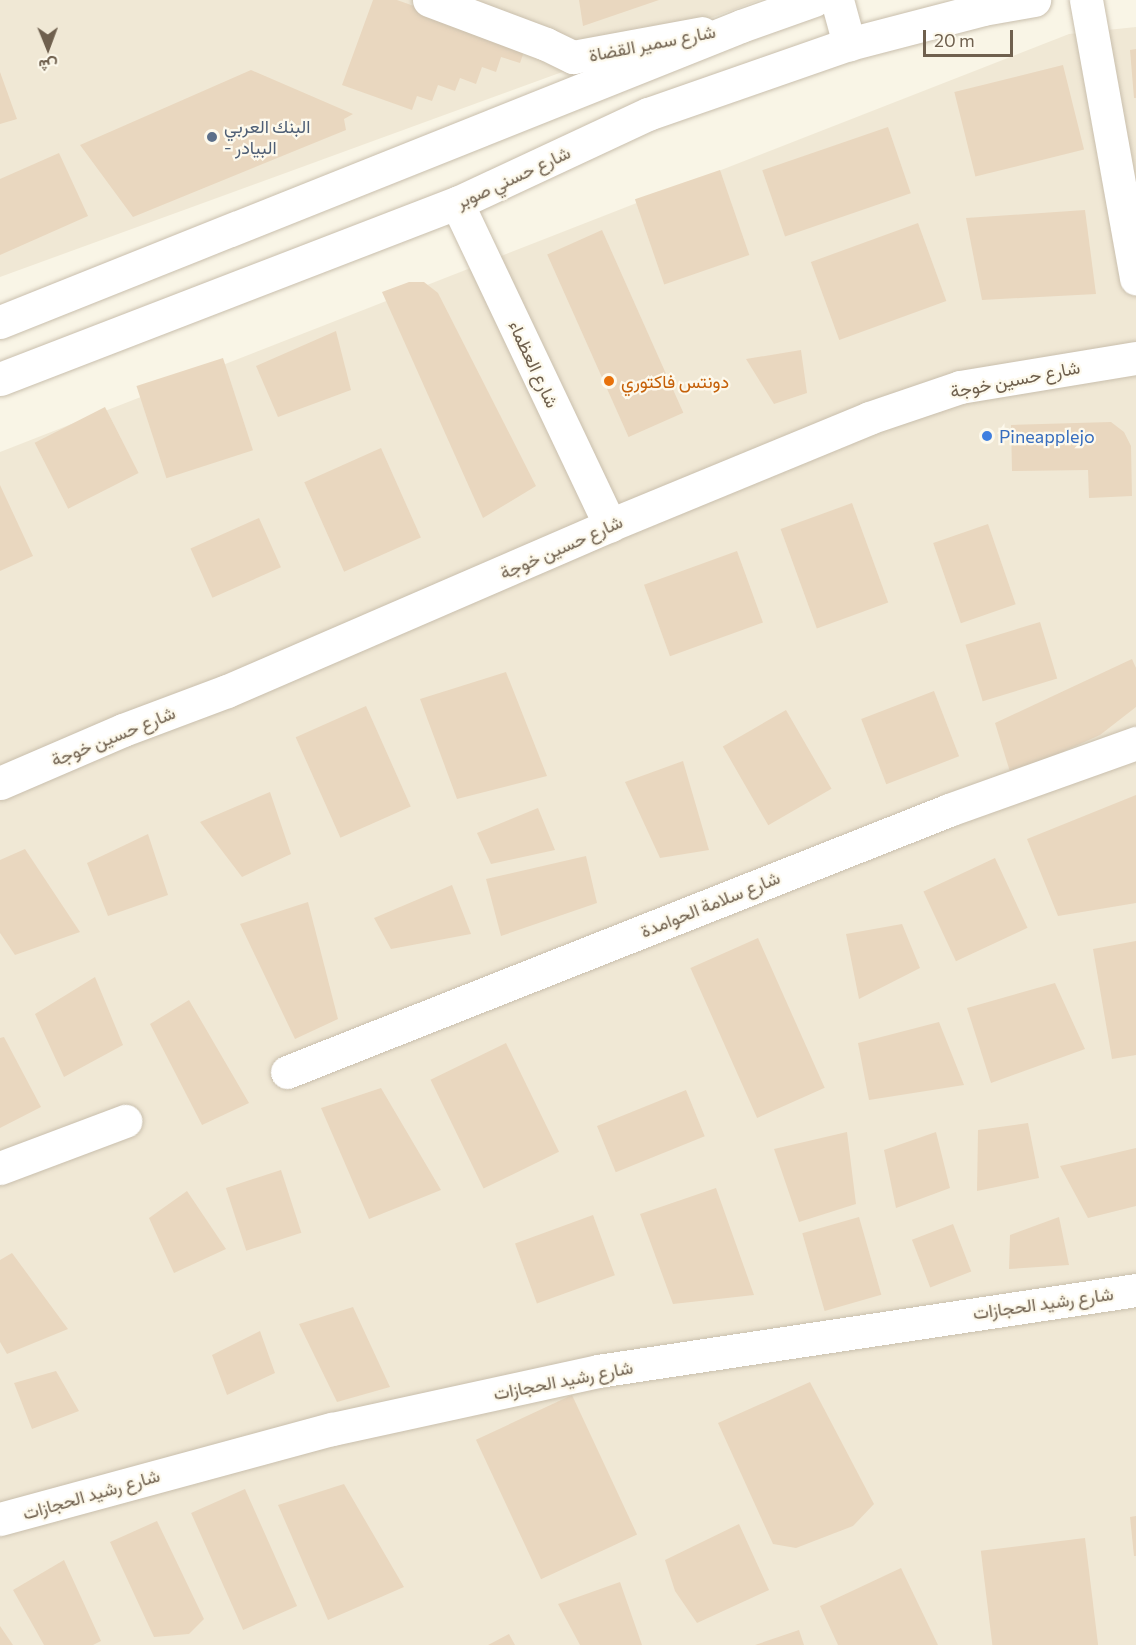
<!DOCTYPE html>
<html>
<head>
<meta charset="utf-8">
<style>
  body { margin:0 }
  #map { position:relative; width:1136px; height:1645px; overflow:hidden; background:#f9f5e6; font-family:Commissioner,Vazirmatn,sans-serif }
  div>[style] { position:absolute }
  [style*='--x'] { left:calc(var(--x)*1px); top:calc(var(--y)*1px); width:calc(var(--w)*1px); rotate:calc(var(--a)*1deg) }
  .residential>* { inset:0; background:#f0e8d5 }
  .building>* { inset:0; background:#e9d7bf; transform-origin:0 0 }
  .roads { filter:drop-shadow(0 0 2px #c9bfad) drop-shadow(0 0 2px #c9bfad) }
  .street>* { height:33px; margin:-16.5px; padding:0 16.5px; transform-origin:16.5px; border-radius:16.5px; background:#fff }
  .secondary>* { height:33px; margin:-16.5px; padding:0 16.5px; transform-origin:16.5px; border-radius:16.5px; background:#fff }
  .dots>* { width:16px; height:16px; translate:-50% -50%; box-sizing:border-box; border:3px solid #fdf9ec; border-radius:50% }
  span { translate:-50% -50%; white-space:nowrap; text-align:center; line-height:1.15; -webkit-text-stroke:4.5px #fdf9ec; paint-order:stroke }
  .street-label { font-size:18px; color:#6f604e }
  .service-label { font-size:18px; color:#4e5e75 }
  .left { translate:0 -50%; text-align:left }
  .food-label { font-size:18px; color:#c56008 }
  .shop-label { font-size:18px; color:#366cbe }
  .north { position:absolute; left:18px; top:18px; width:60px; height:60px; -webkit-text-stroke:4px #fdf9ec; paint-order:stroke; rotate:179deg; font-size:16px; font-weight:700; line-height:24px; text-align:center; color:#6f604e }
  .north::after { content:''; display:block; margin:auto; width:21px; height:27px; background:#6f604e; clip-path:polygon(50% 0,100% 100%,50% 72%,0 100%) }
  .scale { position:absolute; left:923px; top:30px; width:90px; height:27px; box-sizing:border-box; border:3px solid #6f604e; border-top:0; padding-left:8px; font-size:18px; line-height:21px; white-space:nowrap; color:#6f604e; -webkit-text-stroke:4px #fdf9ec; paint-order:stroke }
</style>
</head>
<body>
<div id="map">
  <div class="residential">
    <i style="clip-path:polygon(0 0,760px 0,0 277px)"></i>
    <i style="clip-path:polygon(1136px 27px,1136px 1645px,0 1645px,0 452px,1069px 34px)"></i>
  </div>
  <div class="building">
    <i style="clip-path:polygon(373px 0,397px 0,526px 46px,520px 63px,501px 57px,496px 72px,482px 67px,476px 84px,460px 78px,455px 91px,438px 85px,432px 101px,417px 96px,412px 110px,342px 85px)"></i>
    <i style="clip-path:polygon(579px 0,659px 0,583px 26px)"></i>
    <i style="clip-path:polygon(1136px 49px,1136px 98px,1134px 98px,1130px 50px)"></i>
    <i style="left:1063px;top:65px;width:87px;height:112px;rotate:76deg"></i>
    <i style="clip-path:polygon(251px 70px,353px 114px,344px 119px,346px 130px,133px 217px,80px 145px)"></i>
    <i style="clip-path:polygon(0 72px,17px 119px,0 124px)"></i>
    <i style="left:888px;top:127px;width:70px;height:133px;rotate:71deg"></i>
    <i style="clip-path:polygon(59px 153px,88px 216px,0 255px,0 179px)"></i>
    <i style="left:720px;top:170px;width:90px;height:90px;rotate:71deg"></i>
    <i style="clip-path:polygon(1085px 210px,1096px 294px,982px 300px,966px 218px)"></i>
    <i style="left:918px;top:223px;width:83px;height:114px;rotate:70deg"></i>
    <i style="left:602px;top:230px;width:200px;height:60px;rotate:66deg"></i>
    <i style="clip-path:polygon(409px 282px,424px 282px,438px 293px,536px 486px,483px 518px,382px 292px)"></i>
    <i style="clip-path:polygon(336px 331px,351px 390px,278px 417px,256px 366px)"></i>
    <i style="clip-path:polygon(801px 350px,807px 393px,774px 404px,746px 359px)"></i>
    <i style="left:223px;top:358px;width:97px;height:91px;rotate:72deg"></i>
    <i style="left:105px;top:407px;width:74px;height:79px;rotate:63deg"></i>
    <i style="clip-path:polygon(1111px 422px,1124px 432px,1131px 446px,1132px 496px,1089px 498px,1088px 470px,1012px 471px,1011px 425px)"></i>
    <i style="left:381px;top:448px;width:98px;height:84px;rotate:66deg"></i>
    <i style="clip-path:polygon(0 485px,33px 556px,0 571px)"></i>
    <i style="left:852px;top:503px;width:106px;height:76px;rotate:70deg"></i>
    <i style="left:259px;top:518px;width:54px;height:75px;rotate:66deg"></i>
    <i style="left:988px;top:524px;width:85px;height:58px;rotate:71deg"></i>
    <i style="left:737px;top:551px;width:76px;height:99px;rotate:70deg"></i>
    <i style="left:1040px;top:622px;width:59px;height:78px;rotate:73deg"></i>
    <i style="clip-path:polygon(1132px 659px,1136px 668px,1136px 707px,1100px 735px,1011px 775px,995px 723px)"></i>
    <i style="clip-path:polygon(506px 672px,547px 776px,457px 799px,420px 699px)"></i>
    <i style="left:934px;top:691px;width:70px;height:78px;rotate:69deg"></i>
    <i style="left:366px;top:706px;width:110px;height:77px;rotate:66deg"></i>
    <i style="left:786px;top:710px;width:91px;height:73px;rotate:60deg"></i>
    <i style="clip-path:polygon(683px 761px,709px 850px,660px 858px,625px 782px)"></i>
    <i style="clip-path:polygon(270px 792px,291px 854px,242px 877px,200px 822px)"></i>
    <i style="clip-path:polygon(1136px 795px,1136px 903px,1058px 916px,1027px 839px)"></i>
    <i style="clip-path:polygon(538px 808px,555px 850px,491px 864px,477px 833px)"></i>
    <i style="clip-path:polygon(148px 834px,168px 895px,108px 916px,87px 863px)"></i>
    <i style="clip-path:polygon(25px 849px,80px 932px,15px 955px,0 933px,0 860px)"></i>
    <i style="clip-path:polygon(586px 856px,597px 903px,501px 936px,486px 879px)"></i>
    <i style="left:995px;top:858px;width:77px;height:79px;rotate:65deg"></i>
    <i style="clip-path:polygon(452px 885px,471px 934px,391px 949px,374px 918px)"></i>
    <i style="clip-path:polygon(308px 902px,338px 1019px,295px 1039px,240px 924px)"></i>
    <i style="clip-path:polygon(902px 924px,920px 968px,859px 999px,846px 934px)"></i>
    <i style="left:758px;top:938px;width:164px;height:74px;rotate:66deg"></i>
    <i style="clip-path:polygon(1136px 941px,1136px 1055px,1112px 1059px,1093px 949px)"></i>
    <i style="clip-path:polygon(95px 977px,123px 1045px,64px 1077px,35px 1014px)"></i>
    <i style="clip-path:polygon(1055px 983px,1085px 1049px,991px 1083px,967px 1008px)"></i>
    <i style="clip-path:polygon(189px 1000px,249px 1103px,202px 1125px,150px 1024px)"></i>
    <i style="clip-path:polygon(939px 1022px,964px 1085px,869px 1100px,858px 1043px)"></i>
    <i style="clip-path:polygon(4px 1037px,41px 1107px,0 1128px,0 1038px)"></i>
    <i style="left:506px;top:1043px;width:121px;height:84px;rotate:64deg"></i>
    <i style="clip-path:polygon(381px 1088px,441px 1190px,369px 1219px,321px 1108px)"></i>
    <i style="left:686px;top:1090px;width:50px;height:96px;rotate:68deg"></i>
    <i style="clip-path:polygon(1028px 1123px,1039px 1178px,977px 1191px,978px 1130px)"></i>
    <i style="clip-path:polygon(847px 1132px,856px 1204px,799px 1222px,774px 1149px)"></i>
    <i style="clip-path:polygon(936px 1132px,950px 1188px,896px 1208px,884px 1150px)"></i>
    <i style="clip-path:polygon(1136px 1148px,1136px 1206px,1088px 1218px,1060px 1166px)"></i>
    <i style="left:281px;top:1170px;width:66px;height:58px;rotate:72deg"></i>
    <i style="clip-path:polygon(716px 1188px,754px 1295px,673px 1304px,640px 1214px)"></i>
    <i style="clip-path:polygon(187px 1191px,226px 1249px,174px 1273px,149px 1218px)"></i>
    <i style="left:593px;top:1215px;width:64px;height:83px;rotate:70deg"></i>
    <i style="left:859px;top:1217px;width:81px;height:59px;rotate:74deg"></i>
    <i style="clip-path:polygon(1059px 1217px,1069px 1265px,1009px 1269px,1010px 1235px)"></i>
    <i style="left:953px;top:1224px;width:51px;height:44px;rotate:69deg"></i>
    <i style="clip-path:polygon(12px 1253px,68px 1329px,7px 1354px,0 1342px,0 1260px)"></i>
    <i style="clip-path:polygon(353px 1307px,390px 1387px,337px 1402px,299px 1324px)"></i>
    <i style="clip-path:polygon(260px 1331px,275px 1373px,227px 1395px,212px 1355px)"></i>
    <i style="clip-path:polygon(56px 1371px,79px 1411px,32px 1429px,14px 1383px)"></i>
    <i style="clip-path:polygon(810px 1382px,874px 1504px,853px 1526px,796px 1548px,773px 1544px,718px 1423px)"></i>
    <i style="left:572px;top:1395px;width:154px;height:106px;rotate:65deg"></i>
    <i style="clip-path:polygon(344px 1484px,404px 1587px,328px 1620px,278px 1505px)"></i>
    <i style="left:245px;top:1489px;width:128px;height:59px;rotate:66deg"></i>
    <i style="clip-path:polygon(1136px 1516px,1136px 1556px,1134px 1556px,1130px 1517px)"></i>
    <i style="clip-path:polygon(157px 1521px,204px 1619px,189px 1634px,154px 1637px,110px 1542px)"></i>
    <i style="clip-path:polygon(739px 1524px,769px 1590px,697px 1623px,675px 1591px,665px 1560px)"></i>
    <i style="left:1085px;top:1538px;width:108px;height:105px;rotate:83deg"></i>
    <i style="clip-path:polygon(64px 1560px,101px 1641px,93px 1645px,44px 1645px,13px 1590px)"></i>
    <i style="clip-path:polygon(901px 1568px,938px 1645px,838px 1645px,820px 1606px)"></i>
    <i style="clip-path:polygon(620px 1582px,642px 1645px,580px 1645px,558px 1604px)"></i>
    <i style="clip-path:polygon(0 1626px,13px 1645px,0 1645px)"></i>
    <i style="clip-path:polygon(799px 1630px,804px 1645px,755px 1645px)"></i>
    <i style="clip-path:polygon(509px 1634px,515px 1645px,488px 1645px)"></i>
  </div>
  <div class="roads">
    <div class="street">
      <i style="--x:429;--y:0;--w:125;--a:20.6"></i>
      <i style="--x:546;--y:44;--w:30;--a:26"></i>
      <i style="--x:573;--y:57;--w:131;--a:-10.5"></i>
      <i style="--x:1086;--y:0;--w:283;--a:79.8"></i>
      <i style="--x:457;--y:203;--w:357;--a:64.6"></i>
      <i style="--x:0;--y:783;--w:134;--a:-23.3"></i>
      <i style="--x:123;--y:730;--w:111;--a:-20.6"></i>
      <i style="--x:227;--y:691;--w:417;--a:-23.4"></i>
      <i style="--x:610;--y:525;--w:280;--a:-22.4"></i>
      <i style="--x:869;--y:418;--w:96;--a:-18.8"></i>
      <i style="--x:960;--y:387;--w:178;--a:-9.4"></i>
      <i style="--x:287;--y:1072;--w:712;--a:-21.59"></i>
      <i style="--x:949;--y:810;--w:199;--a:-19.7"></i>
      <i style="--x:0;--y:1168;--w:134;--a:-20.6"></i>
      <i style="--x:0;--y:1519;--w:344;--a:-15.2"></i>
      <i style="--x:332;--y:1429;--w:272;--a:-12.3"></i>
      <i style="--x:598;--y:1371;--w:544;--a:-8.56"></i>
    </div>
    <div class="secondary">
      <i style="--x:837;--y:0;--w:46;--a:74.7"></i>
      <i style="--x:0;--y:322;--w:798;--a:-21.77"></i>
      <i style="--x:741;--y:26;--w:77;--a:-19.6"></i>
      <i style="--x:0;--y:379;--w:490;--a:-21.1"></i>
      <i style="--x:457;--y:203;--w:211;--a:-25"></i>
      <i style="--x:648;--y:114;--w:213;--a:-19.2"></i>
      <i style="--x:849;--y:44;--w:138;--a:-14.6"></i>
      <i style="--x:983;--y:9;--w:52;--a:-10"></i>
    </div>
  </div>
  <div class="dots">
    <i style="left:212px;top:137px;background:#5c6f8a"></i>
    <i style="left:609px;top:381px;background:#e8710a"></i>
    <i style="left:987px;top:436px;background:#3f7fe0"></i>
  </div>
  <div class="street-label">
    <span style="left:652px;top:43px;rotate:-11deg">شارع سمير القضاة</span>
    <span style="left:513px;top:177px;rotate:-25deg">شارع حسني صوبر</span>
    <span style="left:534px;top:364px;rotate:65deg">شارع العظماء</span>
    <span style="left:1015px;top:379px;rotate:-11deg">شارع حسين خوجة</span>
    <span style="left:561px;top:547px;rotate:-24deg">شارع حسين خوجة</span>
    <span style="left:113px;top:736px;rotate:-22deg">شارع حسين خوجة</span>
    <span style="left:710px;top:904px;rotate:-22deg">شارع سلامة الحوامدة</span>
    <span style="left:1043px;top:1303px;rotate:-8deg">شارع رشيد الحجازات</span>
    <span style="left:563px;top:1380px;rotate:-11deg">شارع رشيد الحجازات</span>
    <span style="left:91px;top:1494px;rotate:-16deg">شارع رشيد الحجازات</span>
  </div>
  <div class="service-label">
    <span class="left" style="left:224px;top:137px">البنك العربي<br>- البيادر</span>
  </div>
  <div class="food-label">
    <span class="left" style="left:621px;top:381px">دونتس فاكتوري</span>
  </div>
  <div class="shop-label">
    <span class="left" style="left:999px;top:436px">Pineapplejo</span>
  </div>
  <div class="north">ش</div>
  <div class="scale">20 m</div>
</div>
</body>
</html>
